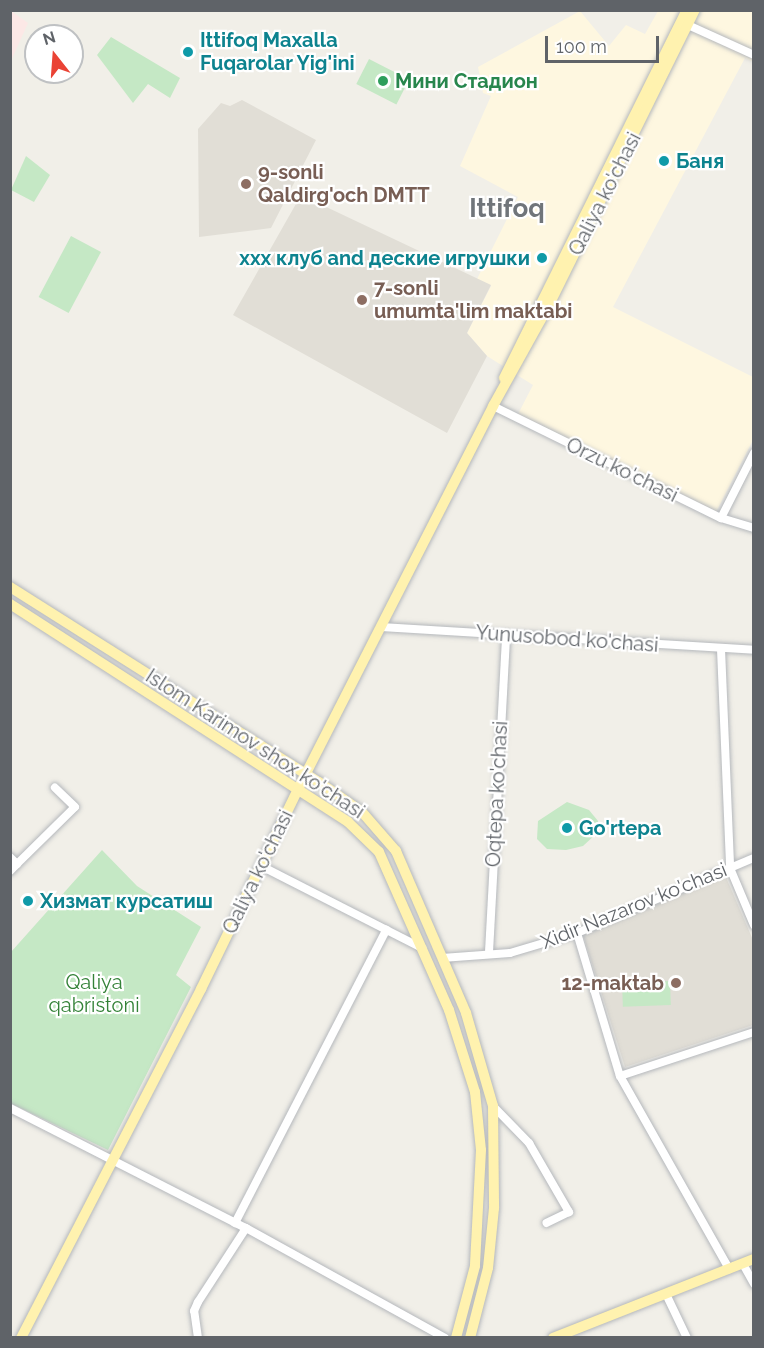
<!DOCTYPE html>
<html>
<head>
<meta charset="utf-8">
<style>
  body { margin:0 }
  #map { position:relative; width:764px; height:1348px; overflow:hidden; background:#f1efe8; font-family:Raleway,sans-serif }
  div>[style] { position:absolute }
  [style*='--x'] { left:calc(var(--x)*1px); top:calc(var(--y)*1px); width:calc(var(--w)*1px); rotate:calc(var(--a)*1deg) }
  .commercial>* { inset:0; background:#fef7e0 }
  .education>* { inset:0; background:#e1ded6 }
  .medical>* { inset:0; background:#fce8e6 }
  .green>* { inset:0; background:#c5e8c5; transform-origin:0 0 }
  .roads { filter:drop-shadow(0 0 2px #b5b8bc) drop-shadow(0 0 2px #b5b8bc) }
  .minor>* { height:8px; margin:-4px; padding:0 4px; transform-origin:4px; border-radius:4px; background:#fff }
  .major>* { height:10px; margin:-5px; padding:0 5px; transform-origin:5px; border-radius:5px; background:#fff2af }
  .dots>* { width:16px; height:16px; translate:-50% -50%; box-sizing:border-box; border:3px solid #fff; border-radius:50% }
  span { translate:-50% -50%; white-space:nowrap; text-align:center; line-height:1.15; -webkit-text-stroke:4.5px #fff; paint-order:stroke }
  .culture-label { font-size:20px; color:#0d838f; font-weight:700 }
  .left { translate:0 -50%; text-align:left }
  .right { translate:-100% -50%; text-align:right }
  .leisure-label { font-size:20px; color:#27864d; font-weight:700 }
  .education-label { font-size:20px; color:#785e54; font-weight:700 }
  .street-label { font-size:20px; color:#5f6368 }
  .park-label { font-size:20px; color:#348238 }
  .district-label { font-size:26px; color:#70757a; font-weight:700 }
  .frame { position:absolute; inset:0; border:12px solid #5f6368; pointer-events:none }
  .north { position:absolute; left:24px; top:24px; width:60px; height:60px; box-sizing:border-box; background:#fff; border:2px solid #bfc1c3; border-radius:50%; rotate:343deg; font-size:16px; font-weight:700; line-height:24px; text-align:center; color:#5f6368 }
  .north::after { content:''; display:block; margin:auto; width:21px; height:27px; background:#ea4335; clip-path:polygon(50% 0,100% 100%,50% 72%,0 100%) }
  .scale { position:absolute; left:545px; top:36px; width:114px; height:27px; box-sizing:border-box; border:3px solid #5f6368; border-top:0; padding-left:8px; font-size:18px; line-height:21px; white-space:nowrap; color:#5f6368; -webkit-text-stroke:4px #fff; paint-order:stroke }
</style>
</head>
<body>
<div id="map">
  <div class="commercial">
    <i style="clip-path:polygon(580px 11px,609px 46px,626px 25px,645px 34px,658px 11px,753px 11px,753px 62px,745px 58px,613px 307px,753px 377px,753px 440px,716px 512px,518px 414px,533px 385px,487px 356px,467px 333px,491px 286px,477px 279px,518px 197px,460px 166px,491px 96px,483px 93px,478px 67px)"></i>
  </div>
  <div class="education">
    <i style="clip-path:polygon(242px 100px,316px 140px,271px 228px,199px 237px,198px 129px,221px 103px,230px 106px)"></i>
    <i style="clip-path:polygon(301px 195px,491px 285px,467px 333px,487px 356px,447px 433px,233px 315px)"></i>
    <i style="clip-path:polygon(725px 875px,753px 940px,753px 1025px,625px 1067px,583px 935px)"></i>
  </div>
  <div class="medical">
    <i style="clip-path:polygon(11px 11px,28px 23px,11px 61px,10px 11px)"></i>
  </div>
  <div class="green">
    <i style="clip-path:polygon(111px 37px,180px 78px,170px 98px,148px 84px,133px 103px,97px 55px)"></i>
    <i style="left:369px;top:59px;width:45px;height:28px;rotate:27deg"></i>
    <i style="clip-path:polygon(26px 156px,50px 175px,34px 202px,11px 190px)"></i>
    <i style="left:71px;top:236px;width:34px;height:69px;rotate:28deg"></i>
    <i style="clip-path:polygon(567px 802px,589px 810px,598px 821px,596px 834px,583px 846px,566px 850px,547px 849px,537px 839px,538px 821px)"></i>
    <i style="clip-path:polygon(102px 850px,137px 886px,201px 927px,176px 975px,191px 987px,108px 1150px,10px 1103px,11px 952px)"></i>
    <i style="left:670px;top:981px;width:24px;height:48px;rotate:88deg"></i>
  </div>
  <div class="roads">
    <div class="minor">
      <i style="--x:688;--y:25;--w:72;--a:24.4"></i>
      <i style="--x:493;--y:406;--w:254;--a:26.2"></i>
      <i style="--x:721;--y:518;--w:34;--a:17"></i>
      <i style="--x:721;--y:518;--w:73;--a:-63.1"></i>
      <i style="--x:381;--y:627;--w:374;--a:3.5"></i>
      <i style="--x:721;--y:649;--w:219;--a:87.6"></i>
      <i style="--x:730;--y:868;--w:62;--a:67.2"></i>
      <i style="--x:10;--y:857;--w:10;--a:45"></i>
      <i style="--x:17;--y:864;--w:10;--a:135"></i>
      <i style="--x:17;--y:864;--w:81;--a:-44.5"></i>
      <i style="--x:75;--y:807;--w:28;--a:-136"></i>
      <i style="--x:261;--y:866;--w:181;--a:27"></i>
      <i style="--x:577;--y:933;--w:149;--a:73.3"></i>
      <i style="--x:620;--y:1076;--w:222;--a:60.5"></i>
      <i style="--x:489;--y:952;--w:317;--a:-86.9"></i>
      <i style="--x:442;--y:958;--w:68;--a:-4.2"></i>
      <i style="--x:510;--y:953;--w:70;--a:-16.6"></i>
      <i style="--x:577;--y:933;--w:192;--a:-23"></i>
      <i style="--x:620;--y:1076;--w:141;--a:-18.2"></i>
      <i style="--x:493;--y:1106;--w:52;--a:45.8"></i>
      <i style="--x:529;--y:1143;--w:80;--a:59.9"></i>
      <i style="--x:569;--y:1212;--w:25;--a:154"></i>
      <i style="--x:10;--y:1108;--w:265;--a:27"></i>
      <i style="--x:246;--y:1228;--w:227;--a:28.9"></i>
      <i style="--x:235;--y:1223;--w:330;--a:-62.7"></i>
      <i style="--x:743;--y:1264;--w:23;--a:61"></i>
      <i style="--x:666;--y:1294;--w:49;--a:64.5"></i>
      <i style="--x:198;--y:1338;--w:27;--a:-98"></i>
      <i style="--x:194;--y:1311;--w:10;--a:-66"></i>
      <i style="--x:198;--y:1302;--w:88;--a:-57"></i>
    </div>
    <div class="major">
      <i style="--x:504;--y:378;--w:411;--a:-63.6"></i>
      <i style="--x:10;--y:587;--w:365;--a:32.3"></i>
      <i style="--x:319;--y:782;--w:52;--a:34.9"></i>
      <i style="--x:362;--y:812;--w:52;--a:48.9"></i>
      <i style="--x:396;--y:851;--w:176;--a:66.6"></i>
      <i style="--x:466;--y:1013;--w:97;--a:73.8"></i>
      <i style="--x:493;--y:1106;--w:102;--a:89.4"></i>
      <i style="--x:494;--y:1208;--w:60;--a:95.7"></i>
      <i style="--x:488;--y:1268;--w:72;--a:104.4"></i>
      <i style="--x:10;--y:604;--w:402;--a:32.8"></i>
      <i style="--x:348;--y:822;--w:43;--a:44.1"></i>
      <i style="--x:379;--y:852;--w:173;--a:66.1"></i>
      <i style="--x:449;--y:1010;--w:86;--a:72.4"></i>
      <i style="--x:475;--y:1092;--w:58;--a:84.1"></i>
      <i style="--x:481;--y:1150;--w:116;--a:93"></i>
      <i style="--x:475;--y:1266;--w:74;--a:104.8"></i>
      <i style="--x:21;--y:1338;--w:393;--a:-62.7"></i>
      <i style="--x:201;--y:989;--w:222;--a:-64.1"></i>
      <i style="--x:298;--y:789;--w:430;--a:-63"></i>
      <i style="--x:493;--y:406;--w:115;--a:-61"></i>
      <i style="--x:549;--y:305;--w:329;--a:-63.7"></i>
      <i style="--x:553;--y:1338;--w:216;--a:-21.5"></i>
    </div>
  </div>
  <div class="dots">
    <i style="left:188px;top:52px;background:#0f9aa8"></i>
    <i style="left:383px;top:81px;background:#2e9e5b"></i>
    <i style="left:664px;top:161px;background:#0f9aa8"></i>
    <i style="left:246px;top:184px;background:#8d6e63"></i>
    <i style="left:542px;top:258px;background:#0f9aa8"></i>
    <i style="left:362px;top:300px;background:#8d6e63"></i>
    <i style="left:567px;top:828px;background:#0f9aa8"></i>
    <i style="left:28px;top:901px;background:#0f9aa8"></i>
    <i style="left:676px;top:983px;background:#8d6e63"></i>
  </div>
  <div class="culture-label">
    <span class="left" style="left:200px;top:52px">Ittifoq Maxalla<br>Fuqarolar Yig'ini</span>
    <span class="left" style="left:676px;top:161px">Баня</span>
    <span class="right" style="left:530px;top:258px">ххх клуб and деские игрушки</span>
    <span class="left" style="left:579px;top:828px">Go'rtepa</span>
    <span class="left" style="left:40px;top:901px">Хизмат курсатиш</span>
  </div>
  <div class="leisure-label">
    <span class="left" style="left:395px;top:81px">Мини Стадион</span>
  </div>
  <div class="education-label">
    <span class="left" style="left:258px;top:184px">9-sonli<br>Qaldirg'och DMTT</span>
    <span class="left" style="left:374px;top:300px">7-sonli<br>umumta'lim maktabi</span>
    <span class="right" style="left:664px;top:983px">12-maktab</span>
  </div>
  <div class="street-label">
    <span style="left:605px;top:194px;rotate:-63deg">Qaliya ko'chasi</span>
    <span style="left:622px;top:470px;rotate:26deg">Orzu ko'chasi</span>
    <span style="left:567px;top:639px;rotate:4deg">Yunusobod ko'chasi</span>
    <span style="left:255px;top:744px;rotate:33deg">Islom Karimov shox ko'chasi</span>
    <span style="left:497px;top:794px;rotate:-87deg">Oqtepa ko'chasi</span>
    <span style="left:258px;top:872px;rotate:-64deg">Qaliya ko'chasi</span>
    <span style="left:634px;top:906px;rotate:-22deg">Xidir Nazarov ko'chasi</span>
  </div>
  <div class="park-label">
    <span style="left:94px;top:994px">Qaliya<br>qabristoni</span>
  </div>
  <div class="district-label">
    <span style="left:507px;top:209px">Ittifoq</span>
  </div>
  <div class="frame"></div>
  <div class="north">N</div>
  <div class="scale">100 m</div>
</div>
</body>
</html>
